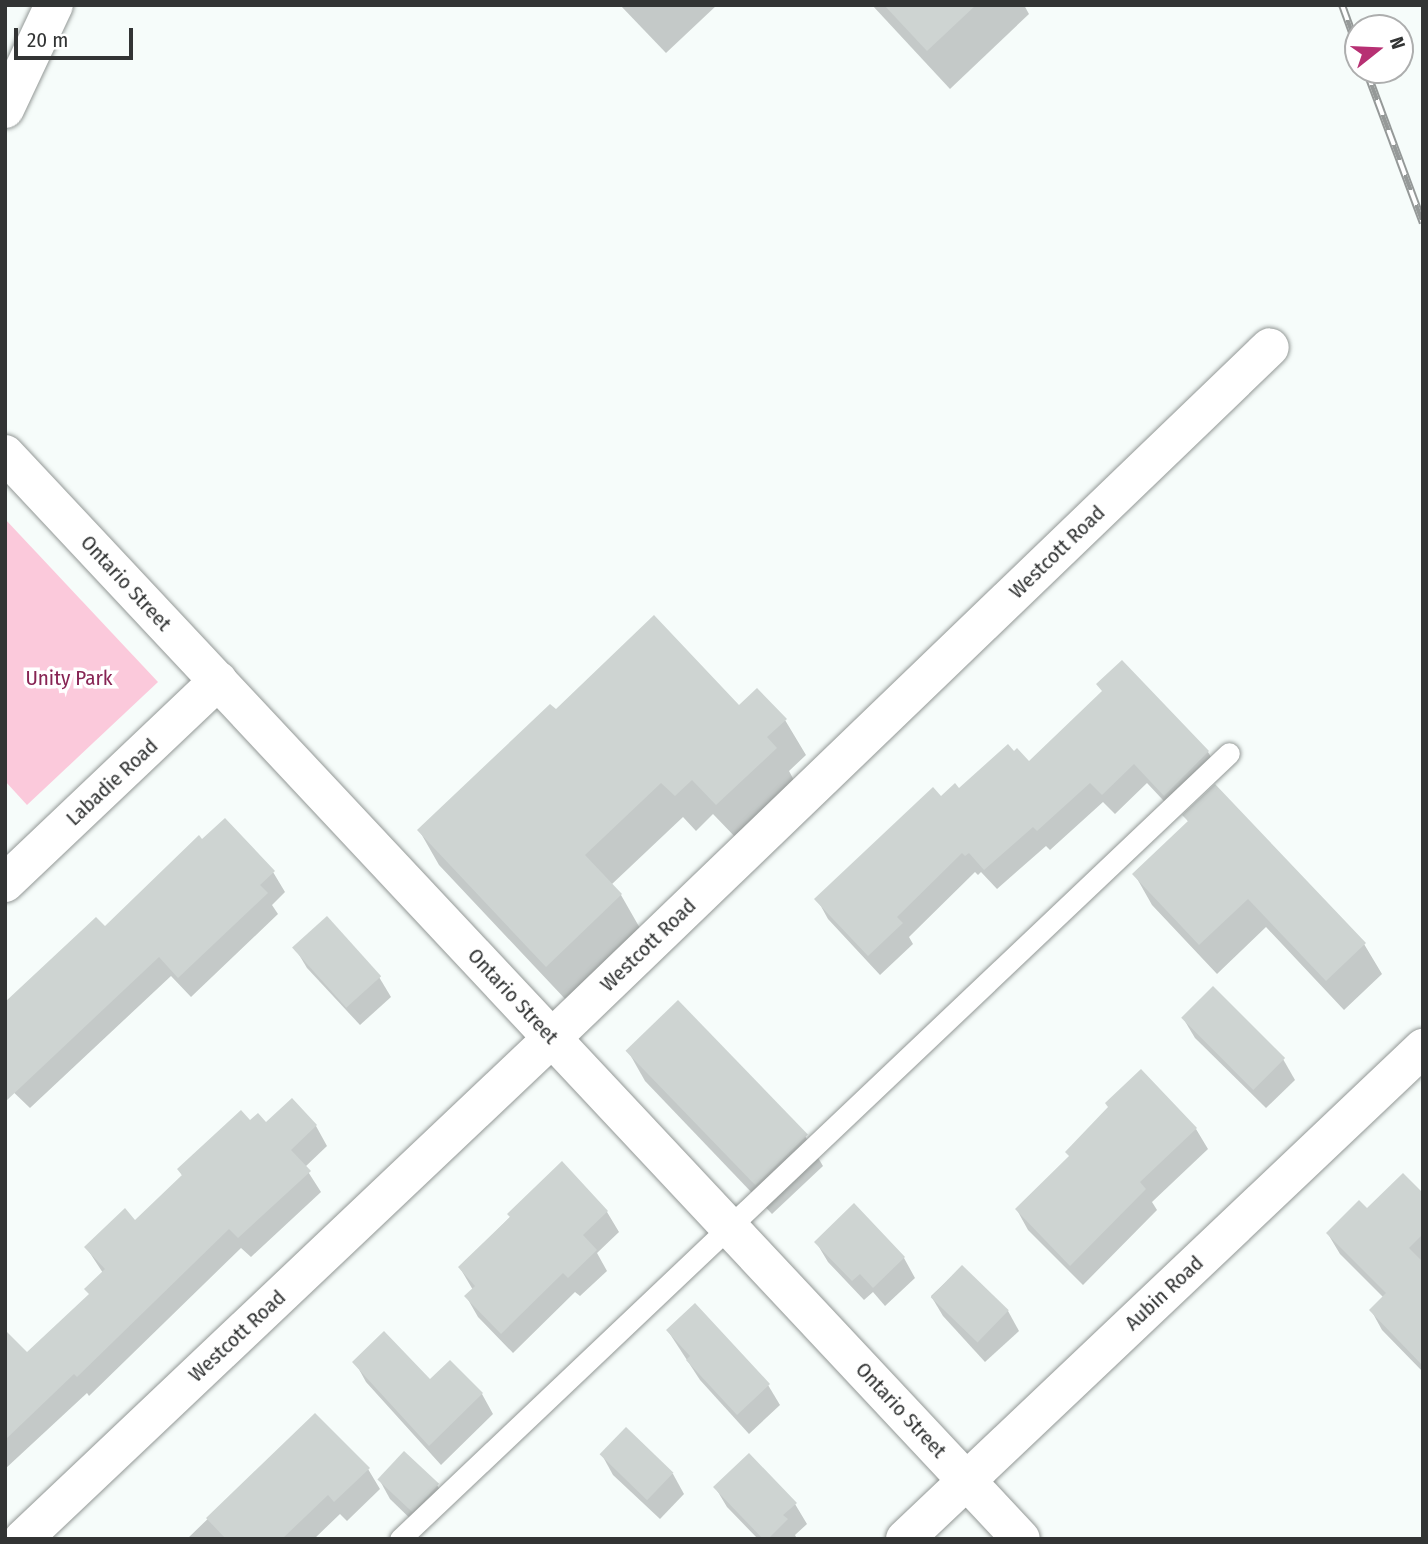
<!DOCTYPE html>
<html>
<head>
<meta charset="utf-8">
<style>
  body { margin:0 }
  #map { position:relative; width:1428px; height:1544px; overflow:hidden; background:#f6fcfa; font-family:"Fira Sans Condensed",sans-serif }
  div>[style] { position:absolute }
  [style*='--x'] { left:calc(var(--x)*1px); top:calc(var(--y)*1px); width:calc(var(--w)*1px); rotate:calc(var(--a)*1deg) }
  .green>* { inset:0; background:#fbc9db }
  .shadow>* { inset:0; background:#0003 }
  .building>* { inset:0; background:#ced4d2; transform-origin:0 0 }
  .roads { filter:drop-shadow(0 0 2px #939896) drop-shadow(0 0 2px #939896) }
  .service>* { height:21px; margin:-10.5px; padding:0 10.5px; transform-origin:10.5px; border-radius:10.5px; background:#fff }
  .minor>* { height:38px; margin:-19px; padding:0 19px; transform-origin:19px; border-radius:19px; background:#fff }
  .rail>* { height:8px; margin-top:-4px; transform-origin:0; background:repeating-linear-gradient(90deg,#fff 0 16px,#959998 0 32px); box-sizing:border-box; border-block:2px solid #959998 }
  span { translate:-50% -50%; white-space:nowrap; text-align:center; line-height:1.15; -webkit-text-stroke:7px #fff; paint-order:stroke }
  .street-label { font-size:21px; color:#323434 }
  .park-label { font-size:21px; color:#872554 }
  .frame { position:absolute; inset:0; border:7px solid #323434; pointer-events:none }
  .north { position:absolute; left:1344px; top:14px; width:70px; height:70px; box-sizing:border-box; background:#fff; border:2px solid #adaeae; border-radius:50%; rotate:72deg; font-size:19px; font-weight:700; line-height:28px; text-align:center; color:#323434 }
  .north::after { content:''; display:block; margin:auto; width:24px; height:32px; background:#b73073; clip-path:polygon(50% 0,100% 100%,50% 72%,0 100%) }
  .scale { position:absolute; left:14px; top:28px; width:119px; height:32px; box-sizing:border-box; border:4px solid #323434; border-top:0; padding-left:9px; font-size:21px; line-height:24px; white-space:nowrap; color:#323434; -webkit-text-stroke:5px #fff; paint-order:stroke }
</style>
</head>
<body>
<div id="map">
  <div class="green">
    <i style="clip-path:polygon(5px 519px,158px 682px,27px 805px,5px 781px)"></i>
  </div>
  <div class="shadow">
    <i style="clip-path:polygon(620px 5px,717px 5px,666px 53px)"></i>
    <i style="clip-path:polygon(872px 5px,1024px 5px,1029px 14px,950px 89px)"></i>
    <i style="clip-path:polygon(1122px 662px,1208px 752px,1220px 772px,1177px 815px,1147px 783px,1115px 814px,1103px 802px,1050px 850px,1046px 846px,997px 889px,981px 872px,978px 875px,975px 872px,909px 937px,913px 944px,880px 975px,828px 919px,817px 899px,940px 798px,1029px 764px,1103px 693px)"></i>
    <i style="clip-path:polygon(739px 707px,785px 720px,806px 755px,789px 771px,796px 784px,738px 840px,713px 814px,696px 831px,683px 817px,611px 885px,621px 895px,641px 930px,567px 1001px,439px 865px,419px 830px,555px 712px)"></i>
    <i style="clip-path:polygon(1185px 816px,1364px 944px,1382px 974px,1344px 1010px,1266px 927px,1217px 974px,1152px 905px,1135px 875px,1189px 823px)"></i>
    <i style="clip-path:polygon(273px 872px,285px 892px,272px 905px,278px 914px,191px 997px,171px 976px,30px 1108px,5px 1084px,105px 929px)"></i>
    <i style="clip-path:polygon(295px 948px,379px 977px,391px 997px,360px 1025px,307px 968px)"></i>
    <i style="clip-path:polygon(1183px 1018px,1283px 1059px,1295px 1080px,1266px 1108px,1195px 1038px)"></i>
    <i style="clip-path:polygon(628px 1051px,805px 1136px,823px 1166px,772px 1214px,645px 1081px)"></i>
    <i style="clip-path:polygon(250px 1122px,316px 1126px,327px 1146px,305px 1167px,321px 1192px,251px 1257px,241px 1248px,89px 1396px,87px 1393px,5px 1469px,5px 1357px,27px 1355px,90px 1295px,103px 1273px,86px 1247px,135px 1222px,183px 1177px,179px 1170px)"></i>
    <i style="clip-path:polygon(1196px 1129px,1208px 1149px,1152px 1202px,1157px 1210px,1083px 1285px,1028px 1230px,1017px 1210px,1070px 1157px,1067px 1152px)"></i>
    <i style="clip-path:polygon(562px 1164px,607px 1212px,619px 1232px,597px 1253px,607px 1271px,580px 1296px,575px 1292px,513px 1353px,478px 1317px,466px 1296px,473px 1290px,460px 1268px)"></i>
    <i style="clip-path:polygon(1423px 1195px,1423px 1372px,1382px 1330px,1371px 1310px,1384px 1298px,1340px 1254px,1328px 1234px,1367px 1211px)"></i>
    <i style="clip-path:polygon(816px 1242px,904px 1258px,915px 1278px,885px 1306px,873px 1292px,864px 1300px,828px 1262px)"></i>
    <i style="clip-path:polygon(962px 1267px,1008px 1311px,1019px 1331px,985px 1362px,943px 1316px,931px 1296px)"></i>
    <i style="clip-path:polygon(668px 1331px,768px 1385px,780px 1405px,749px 1434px,700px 1380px)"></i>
    <i style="clip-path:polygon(355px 1362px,430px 1382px,450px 1363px,482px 1394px,493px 1414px,441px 1465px,366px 1382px)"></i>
    <i style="clip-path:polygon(315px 1415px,368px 1469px,380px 1489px,347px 1521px,340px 1514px,314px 1539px,187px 1539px)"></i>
    <i style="clip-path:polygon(602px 1455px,673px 1474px,684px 1494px,660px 1519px,613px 1475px)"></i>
    <i style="clip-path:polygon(379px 1479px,437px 1485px,449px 1505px,422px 1530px,390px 1499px)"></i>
    <i style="clip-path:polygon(715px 1487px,795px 1504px,807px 1524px,795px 1535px,797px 1539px,758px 1539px,727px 1507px)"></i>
  </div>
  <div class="building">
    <i style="clip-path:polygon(884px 5px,976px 5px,927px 51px)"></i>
    <i style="clip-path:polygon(654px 615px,739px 705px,757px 688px,787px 719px,767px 737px,777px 748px,716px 805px,692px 780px,675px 796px,661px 783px,585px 855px,622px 894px,546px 967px,417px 830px,550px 704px,556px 709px)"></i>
    <i style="clip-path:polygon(1122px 660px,1209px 751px,1164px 796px,1134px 764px,1102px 795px,1090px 783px,1037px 831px,1033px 827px,984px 870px,969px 853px,965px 856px,962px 853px,897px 917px,903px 923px,868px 956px,814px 899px,933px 787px,941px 796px,955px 783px,959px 788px,1008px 744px,1014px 751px,1017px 748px,1029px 761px,1102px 691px,1096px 684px)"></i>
    <i style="clip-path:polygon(1215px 784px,1366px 943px,1326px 981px,1248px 899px,1199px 945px,1132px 874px,1188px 821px,1182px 815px)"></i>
    <i style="clip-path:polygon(225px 818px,275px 871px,260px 885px,268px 893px,178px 978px,159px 957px,5px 1102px,5px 1002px,96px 917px,105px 926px,199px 835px,202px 839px)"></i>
    <i style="left:327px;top:916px;width:81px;height:47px;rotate:48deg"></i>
    <i style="left:1213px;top:986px;width:102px;height:45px;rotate:45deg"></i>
    <i style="left:678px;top:1000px;width:187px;height:73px;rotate:46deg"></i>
    <i style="clip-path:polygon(1141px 1069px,1197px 1128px,1140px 1182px,1146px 1189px,1070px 1266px,1015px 1209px,1069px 1156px,1065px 1152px,1108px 1107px,1105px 1103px)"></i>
    <i style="clip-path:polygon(292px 1098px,317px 1125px,291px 1150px,311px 1171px,238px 1238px,229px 1229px,77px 1377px,74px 1374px,5px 1440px,5px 1330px,27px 1352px,89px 1294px,84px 1289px,105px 1269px,84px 1247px,125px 1208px,135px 1220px,182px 1175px,177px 1169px,241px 1110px,250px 1120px,258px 1113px,266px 1122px)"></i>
    <i style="clip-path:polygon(562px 1161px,608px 1211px,583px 1235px,597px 1250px,568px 1278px,563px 1273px,501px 1334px,464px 1296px,475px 1286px,458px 1267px,510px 1217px,507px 1214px)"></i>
    <i style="clip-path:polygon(1403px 1173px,1423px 1193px,1423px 1234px,1409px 1248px,1423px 1262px,1423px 1366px,1369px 1310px,1386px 1293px,1326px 1233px,1359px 1200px,1367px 1208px)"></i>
    <i style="clip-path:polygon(854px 1203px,905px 1257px,873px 1288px,860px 1274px,852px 1281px,814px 1242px)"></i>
    <i style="left:962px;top:1265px;width:65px;height:45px;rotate:44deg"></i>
    <i style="clip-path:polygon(695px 1303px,770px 1384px,737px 1415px,686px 1360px,690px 1356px,666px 1330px)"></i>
    <i style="clip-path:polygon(384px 1331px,430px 1379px,450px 1360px,483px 1393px,429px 1446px,352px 1362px)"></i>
    <i style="clip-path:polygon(315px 1413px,370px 1468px,334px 1502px,328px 1495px,282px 1539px,226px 1539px,206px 1518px)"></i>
    <i style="left:626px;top:1427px;width:66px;height:38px;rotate:44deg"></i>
    <i style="left:404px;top:1451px;width:48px;height:39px;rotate:43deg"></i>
    <i style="clip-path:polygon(749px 1453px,797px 1503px,783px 1515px,788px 1519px,768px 1539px,763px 1539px,713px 1487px)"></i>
  </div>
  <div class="roads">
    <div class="service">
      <i style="--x:400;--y:1539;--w:1142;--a:-43.47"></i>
    </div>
    <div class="minor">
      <i style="--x:5;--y:109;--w:115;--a:-64.8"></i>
      <i style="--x:5;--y:454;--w:1486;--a:46.88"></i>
      <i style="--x:5;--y:883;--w:294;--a:-43.5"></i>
      <i style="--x:23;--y:1539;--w:729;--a:-43.44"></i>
      <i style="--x:552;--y:1038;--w:996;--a:-43.9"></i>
      <i style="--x:905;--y:1539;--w:714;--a:-43.47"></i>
    </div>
  </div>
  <div class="rail">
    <i style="--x:1342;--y:5;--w:47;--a:70"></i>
    <i style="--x:1366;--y:70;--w:163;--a:69.6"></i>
  </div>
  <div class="street-label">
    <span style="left:1057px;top:552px;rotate:-44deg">Westcott Road</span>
    <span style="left:126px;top:583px;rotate:47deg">Ontario Street</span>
    <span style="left:112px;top:782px;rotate:-43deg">Labadie Road</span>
    <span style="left:648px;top:945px;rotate:-44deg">Westcott Road</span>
    <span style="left:513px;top:996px;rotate:47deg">Ontario Street</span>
    <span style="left:1164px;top:1293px;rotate:-43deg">Aubin Road</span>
    <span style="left:237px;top:1336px;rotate:-43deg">Westcott Road</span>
    <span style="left:901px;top:1410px;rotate:47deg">Ontario Street</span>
  </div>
  <div class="park-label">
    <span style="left:69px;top:678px">Unity Park</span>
  </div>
  <div class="frame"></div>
  <div class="north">N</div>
  <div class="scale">20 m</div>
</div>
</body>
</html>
